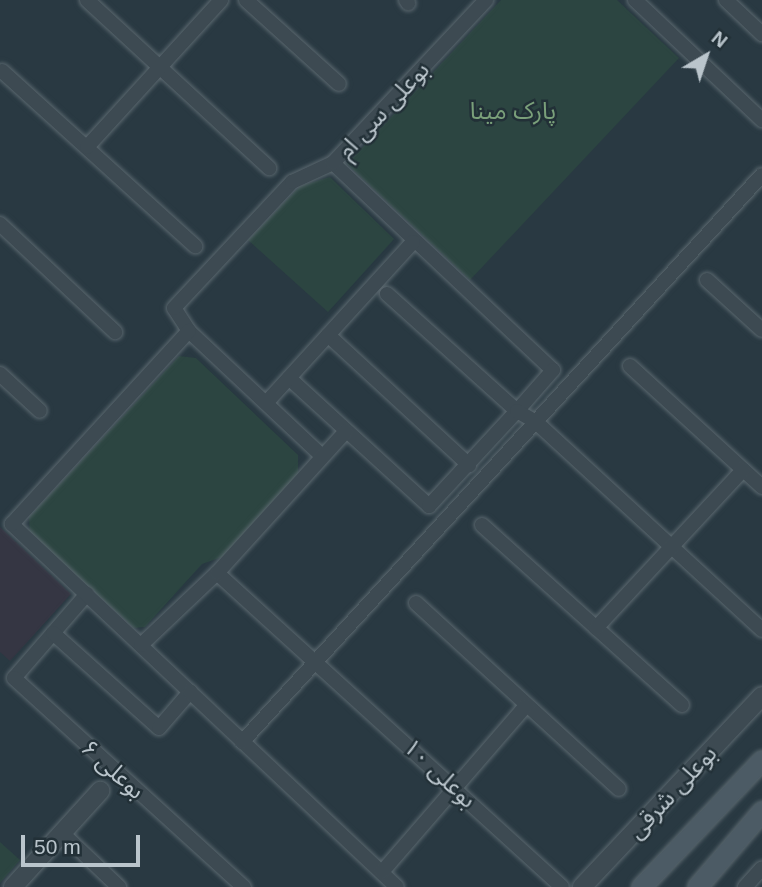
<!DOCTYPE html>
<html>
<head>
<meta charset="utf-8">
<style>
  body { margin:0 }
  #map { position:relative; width:762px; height:887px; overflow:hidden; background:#293942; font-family:Helvetica,"Noto Sans Arabic",sans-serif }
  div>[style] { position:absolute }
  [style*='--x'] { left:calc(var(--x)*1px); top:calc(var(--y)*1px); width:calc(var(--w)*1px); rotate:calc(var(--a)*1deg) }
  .medical>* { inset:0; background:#353643 }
  .green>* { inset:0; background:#2c4541 }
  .roads { filter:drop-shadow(0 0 2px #5b686f) drop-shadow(0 0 2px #5b686f) }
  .minor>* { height:14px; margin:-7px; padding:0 7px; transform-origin:7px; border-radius:7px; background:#3d4a52 }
  .tertiary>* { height:18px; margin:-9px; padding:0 9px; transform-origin:9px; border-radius:9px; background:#3d4a52 }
  .secondary>* { height:19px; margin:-9.5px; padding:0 9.5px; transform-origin:9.5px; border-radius:9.5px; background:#4c5b65 }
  span { translate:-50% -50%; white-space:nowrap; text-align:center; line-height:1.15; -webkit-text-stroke:5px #223037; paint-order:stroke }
  .street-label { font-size:24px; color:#bac5cc }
  .park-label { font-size:24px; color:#7aa07a }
  .north { position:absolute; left:671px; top:21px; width:70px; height:70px; -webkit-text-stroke:5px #223037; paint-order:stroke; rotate:39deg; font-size:19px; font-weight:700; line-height:28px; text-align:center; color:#bac5cc }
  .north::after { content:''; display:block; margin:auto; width:24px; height:32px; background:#bac5cc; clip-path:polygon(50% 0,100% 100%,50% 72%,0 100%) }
  .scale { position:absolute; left:21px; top:835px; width:119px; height:32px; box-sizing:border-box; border:4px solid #bac5cc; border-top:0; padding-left:9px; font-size:21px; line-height:24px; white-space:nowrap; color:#bac5cc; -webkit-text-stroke:5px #223037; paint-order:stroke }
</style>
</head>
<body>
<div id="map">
  <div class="medical">
    <i style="clip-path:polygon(0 527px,71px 594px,10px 661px,0 652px)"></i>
  </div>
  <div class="green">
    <i style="clip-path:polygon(501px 0,617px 0,679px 58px,470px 280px,347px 164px)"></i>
    <i style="clip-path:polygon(330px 177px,394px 239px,328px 312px,248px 240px,300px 186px)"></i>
    <i style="clip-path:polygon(179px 356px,196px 358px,298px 455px,298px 474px,225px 556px,202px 564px,145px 627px,134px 628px,30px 534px,29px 517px)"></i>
    <i style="clip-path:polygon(0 842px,20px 860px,0 883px)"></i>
  </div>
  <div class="roads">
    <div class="minor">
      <i style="--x:87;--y:0;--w:248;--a:42.7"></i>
      <i style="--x:246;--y:0;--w:125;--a:42.1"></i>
      <i style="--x:406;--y:0;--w:4;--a:56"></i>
      <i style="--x:635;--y:0;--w:175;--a:43.4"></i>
      <i style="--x:726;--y:0;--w:50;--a:43.4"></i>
      <i style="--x:2;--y:71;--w:261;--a:42.2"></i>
      <i style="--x:87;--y:147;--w:199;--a:-47.6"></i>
      <i style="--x:333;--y:163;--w:302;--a:43.3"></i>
      <i style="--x:553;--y:370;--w:55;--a:131.3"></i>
      <i style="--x:517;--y:411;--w:175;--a:-138"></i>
      <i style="--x:0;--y:224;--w:158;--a:43.2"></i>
      <i style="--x:707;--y:280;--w:74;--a:42.3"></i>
      <i style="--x:328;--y:335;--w:192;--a:42.7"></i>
      <i style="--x:630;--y:366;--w:179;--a:42.5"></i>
      <i style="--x:0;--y:374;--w:54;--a:42.8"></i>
      <i style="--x:289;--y:378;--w:190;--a:42.4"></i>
      <i style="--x:429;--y:506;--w:129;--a:-47.2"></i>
      <i style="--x:517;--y:411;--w:22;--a:30"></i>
      <i style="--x:536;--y:422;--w:307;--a:42.6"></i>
      <i style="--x:266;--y:403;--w:218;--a:-47.6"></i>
      <i style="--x:322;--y:456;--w:183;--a:-136.8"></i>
      <i style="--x:189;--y:331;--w:27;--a:-123"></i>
      <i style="--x:174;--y:308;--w:173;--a:-46.9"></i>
      <i style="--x:292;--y:182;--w:45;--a:-24.9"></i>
      <i style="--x:333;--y:163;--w:224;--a:-46.8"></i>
      <i style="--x:482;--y:525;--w:269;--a:42"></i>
      <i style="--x:217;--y:573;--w:466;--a:42.3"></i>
      <i style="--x:87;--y:594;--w:111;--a:131"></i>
      <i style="--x:14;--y:678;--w:311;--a:42.3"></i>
      <i style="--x:416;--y:603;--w:275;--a:42.5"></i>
      <i style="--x:596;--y:628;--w:216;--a:-47.1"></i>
      <i style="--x:53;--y:633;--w:142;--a:41.9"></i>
      <i style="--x:159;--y:728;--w:48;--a:-49.3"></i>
      <i style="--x:190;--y:692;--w:245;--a:-136.7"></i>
      <i style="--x:12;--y:524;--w:262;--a:-47.5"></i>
      <i style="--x:141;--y:645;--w:105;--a:-43.5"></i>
      <i style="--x:217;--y:573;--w:192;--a:-47.7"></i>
      <i style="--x:190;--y:692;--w:284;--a:43.3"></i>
      <i style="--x:242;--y:742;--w:769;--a:-47.48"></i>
      <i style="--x:62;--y:833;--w:79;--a:43.5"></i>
      <i style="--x:382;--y:872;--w:220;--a:-49.1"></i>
      <i style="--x:745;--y:887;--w:25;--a:-48"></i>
    </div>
    <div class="tertiary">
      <i style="--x:13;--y:887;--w:130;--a:-47.8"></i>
      <i style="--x:582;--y:887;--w:262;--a:-46.7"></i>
    </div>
    <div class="secondary">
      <i style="--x:641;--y:887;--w:175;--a:-46.4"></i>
      <i style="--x:697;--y:887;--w:100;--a:-49.5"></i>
    </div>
  </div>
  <div class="street-label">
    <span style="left:383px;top:110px;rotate:-47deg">بوعلی سی ام</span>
    <span style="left:113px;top:769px;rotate:42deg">بوعلی ۶</span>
    <span style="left:440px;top:773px;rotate:43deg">بوعلی ۱۰</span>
    <span style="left:672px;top:792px;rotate:-47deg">بوعلی شرقی</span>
  </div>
  <div class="park-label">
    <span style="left:513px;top:111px">پارک مینا</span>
  </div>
  <div class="north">N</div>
  <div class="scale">50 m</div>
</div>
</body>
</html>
